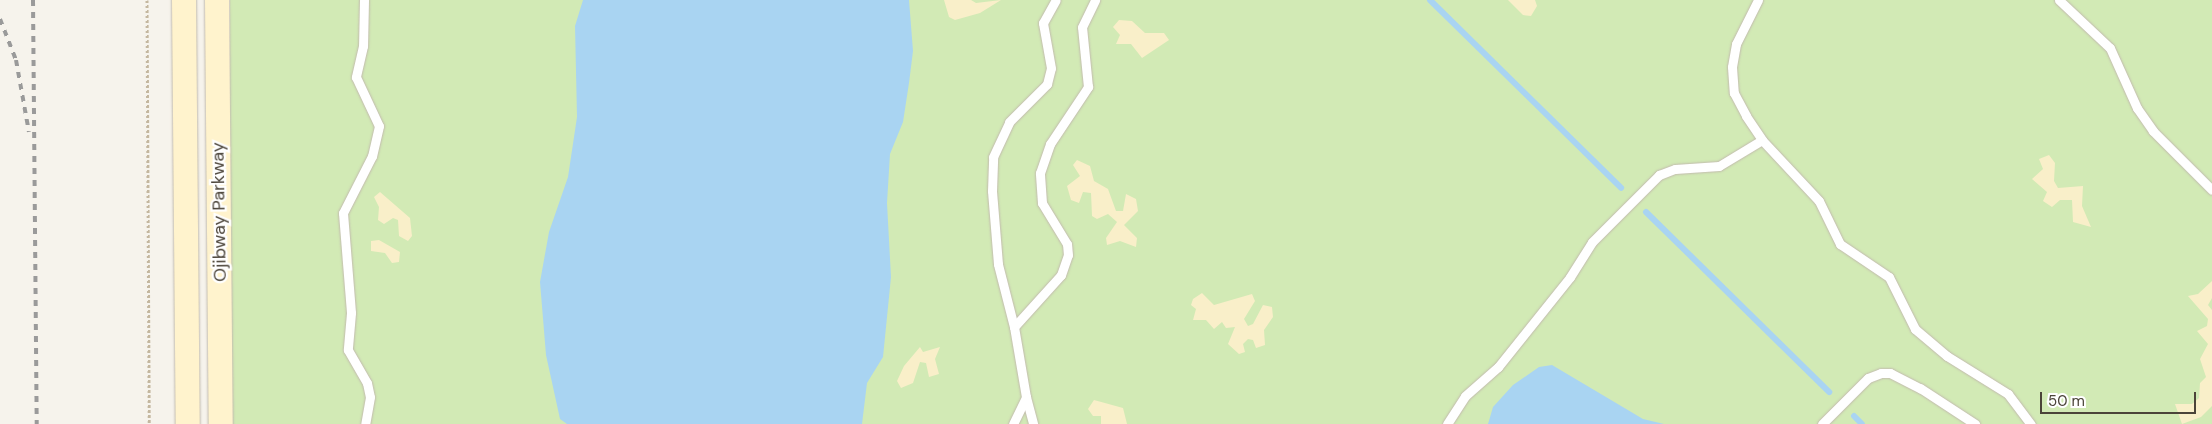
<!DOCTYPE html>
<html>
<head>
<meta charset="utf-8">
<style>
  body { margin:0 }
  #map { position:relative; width:2212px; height:424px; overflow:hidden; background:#f6f3ec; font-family:"DM Sans",sans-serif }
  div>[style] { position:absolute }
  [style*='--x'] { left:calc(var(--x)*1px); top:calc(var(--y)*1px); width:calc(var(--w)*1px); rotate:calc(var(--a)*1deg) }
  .green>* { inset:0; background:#d2eab5; transform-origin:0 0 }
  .sand>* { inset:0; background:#f9efc9 }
  .water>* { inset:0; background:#a9d4f2 }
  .stream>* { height:6px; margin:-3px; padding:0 3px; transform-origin:3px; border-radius:3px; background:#a9d4f2 }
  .path>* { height:3px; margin-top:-1.5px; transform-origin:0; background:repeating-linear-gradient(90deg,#c4b79f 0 2.5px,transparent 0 5px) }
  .roads { filter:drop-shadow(0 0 1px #c2bbae) drop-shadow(0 0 1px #c2bbae) }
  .lane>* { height:9px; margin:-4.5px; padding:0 4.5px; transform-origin:4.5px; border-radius:4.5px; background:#fff }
  .secondary>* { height:24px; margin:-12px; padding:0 12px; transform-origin:12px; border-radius:12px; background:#fff3cd }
  .rail>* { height:4px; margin-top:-2px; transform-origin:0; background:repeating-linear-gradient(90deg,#9a9a9a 0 6px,transparent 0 12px) }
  span { translate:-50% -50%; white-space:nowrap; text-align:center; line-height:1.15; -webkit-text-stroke:4.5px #fff; paint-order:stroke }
  .street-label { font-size:18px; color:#4b4439 }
  .scale { position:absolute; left:2040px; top:392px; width:156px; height:22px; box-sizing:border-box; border:2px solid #4b4439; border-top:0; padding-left:6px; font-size:15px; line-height:18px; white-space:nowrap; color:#4b4439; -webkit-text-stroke:4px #fff; paint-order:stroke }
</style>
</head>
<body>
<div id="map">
  <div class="green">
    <i style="left:230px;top:0;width:1982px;height:424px"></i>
  </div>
  <div class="sand">
    <i style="clip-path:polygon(971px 0,976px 3px,1001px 0,980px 13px,955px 20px,949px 17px,944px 0)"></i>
    <i style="clip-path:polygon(1508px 0,1535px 0,1537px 6px,1531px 16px,1523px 15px)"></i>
    <i style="clip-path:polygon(1119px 20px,1132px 21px,1145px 33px,1164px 33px,1169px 40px,1142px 58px,1131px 44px,1116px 44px,1120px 35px,1113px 27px)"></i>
    <i style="clip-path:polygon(2049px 155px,2055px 163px,2054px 181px,2058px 188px,2083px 186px,2082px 206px,2091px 227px,2073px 222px,2072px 200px,2060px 200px,2052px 207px,2043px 201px,2047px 192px,2032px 179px,2043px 169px,2039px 159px)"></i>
    <i style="clip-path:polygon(1077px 160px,1090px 166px,1094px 181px,1108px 189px,1116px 211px,1123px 211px,1126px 194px,1136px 199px,1138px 211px,1124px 225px,1137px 238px,1136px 247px,1120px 241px,1107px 245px,1106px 238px,1117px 222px,1108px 214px,1097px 219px,1092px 216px,1091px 193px,1083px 192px,1079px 203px,1071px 200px,1067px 186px,1080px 176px,1073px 165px)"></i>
    <i style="clip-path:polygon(380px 192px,410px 218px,412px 236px,408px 241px,399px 236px,398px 220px,393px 218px,384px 224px,378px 220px,379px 207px,374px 197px)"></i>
    <i style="clip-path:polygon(379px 240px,400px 252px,399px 262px,392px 263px,385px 253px,371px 251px,371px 241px)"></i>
    <i style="clip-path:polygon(2212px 281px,2212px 298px,2208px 305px,2212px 310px,2212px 406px,2201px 417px,2182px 424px,2175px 404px,2192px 404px,2199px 398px,2200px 383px,2206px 377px,2200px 359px,2208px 344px,2197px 331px,2207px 326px,2208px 319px,2188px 296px,2198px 294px)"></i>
    <i style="clip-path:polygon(1202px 293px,1214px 305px,1252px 294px,1255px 301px,1244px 319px,1248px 326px,1253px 324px,1263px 305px,1272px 307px,1273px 317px,1264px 330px,1265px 345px,1256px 348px,1253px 340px,1248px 339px,1243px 344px,1245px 352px,1239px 354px,1228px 344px,1235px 327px,1226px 328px,1222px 322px,1214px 329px,1206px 320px,1193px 320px,1196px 309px,1191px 305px,1193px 299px)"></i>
    <i style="clip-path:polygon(920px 347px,923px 352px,940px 347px,935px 359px,939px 374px,929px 377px,926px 363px,920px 362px,913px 383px,901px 388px,897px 381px,904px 366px)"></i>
    <i style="clip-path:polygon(1094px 400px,1123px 408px,1127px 424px,1101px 424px,1101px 416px,1093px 416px,1088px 409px)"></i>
  </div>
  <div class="water">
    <i style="clip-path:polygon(583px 0,909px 0,913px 51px,909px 83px,903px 122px,890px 154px,887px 203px,891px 277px,883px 357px,867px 383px,862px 424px,567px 424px,560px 419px,546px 355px,540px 282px,549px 232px,568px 177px,577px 117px,575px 26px)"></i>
    <i style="clip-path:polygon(1552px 365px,1643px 419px,1664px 424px,1488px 424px,1493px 407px,1513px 385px,1539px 367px)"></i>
  </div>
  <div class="stream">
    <i style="--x:1430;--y:0;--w:268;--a:44.5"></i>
    <i style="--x:1646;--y:212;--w:257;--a:44.5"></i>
    <i style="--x:1854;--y:416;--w:11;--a:45"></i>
  </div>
  <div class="path">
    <i style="--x:147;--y:0;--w:424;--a:89.7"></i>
  </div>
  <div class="roads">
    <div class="lane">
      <i style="--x:364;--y:0;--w:46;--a:91.2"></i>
      <i style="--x:363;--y:46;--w:32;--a:103"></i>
      <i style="--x:356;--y:77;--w:54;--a:64.9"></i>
      <i style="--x:379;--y:126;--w:31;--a:103"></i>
      <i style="--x:372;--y:156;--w:64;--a:117"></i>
      <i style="--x:343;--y:213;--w:100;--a:85.4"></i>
      <i style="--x:351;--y:313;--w:37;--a:95"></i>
      <i style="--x:348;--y:350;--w:38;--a:60"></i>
      <i style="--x:367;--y:383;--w:14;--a:78"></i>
      <i style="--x:370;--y:397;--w:27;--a:100"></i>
      <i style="--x:1758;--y:0;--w:49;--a:116.6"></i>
      <i style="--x:1736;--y:44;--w:23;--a:100"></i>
      <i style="--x:1732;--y:67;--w:26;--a:86"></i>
      <i style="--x:1734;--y:93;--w:26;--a:62"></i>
      <i style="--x:1746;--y:116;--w:29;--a:56"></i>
      <i style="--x:1762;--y:140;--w:83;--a:46.9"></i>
      <i style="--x:1819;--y:201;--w:48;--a:64"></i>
      <i style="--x:1840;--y:244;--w:59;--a:34"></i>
      <i style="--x:1889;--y:277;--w:58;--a:63.4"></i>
      <i style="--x:1915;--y:329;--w:42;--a:40.2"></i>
      <i style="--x:1947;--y:356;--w:72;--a:31.9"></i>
      <i style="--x:2008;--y:394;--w:38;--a:53"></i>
      <i style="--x:2059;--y:0;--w:70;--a:43.3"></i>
      <i style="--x:2110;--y:48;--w:66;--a:65.8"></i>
      <i style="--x:2137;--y:108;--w:28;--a:55"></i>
      <i style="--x:2153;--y:131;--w:83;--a:45"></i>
      <i style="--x:1014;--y:327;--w:65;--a:-104.3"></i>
      <i style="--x:998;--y:264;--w:73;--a:-94.7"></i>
      <i style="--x:992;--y:191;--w:34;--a:-88"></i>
      <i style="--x:993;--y:157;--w:38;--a:-65"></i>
      <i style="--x:1009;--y:122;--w:54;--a:-45"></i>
      <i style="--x:1047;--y:84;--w:16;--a:-76"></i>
      <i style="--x:1051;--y:68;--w:46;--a:-100.1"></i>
      <i style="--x:1043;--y:23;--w:26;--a:-61"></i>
      <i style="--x:1026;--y:397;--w:71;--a:-99.7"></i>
      <i style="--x:1014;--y:327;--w:70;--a:-47.9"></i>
      <i style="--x:1061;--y:275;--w:21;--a:-71"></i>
      <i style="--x:1068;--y:255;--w:11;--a:-95"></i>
      <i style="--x:1067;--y:244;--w:48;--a:-121.4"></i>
      <i style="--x:1042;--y:203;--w:30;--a:-94"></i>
      <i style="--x:1040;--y:173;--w:31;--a:-71"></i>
      <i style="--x:1050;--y:144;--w:69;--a:-56.3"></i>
      <i style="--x:1088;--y:87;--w:60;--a:-95.7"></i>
      <i style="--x:1082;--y:27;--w:30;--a:-64"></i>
      <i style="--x:1013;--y:424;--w:30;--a:-64"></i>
      <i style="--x:1026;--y:397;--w:28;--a:75"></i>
      <i style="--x:1447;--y:424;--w:33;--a:-57"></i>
      <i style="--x:1465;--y:396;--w:44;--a:-41.3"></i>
      <i style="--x:1498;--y:367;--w:115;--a:-51.3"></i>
      <i style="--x:1570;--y:277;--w:41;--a:-57.8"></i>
      <i style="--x:1592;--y:242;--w:95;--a:-45"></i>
      <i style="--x:1659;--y:175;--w:17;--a:-21"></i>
      <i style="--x:1675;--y:169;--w:44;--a:-3.9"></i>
      <i style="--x:1719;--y:166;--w:50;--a:-31.2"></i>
      <i style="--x:1822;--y:424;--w:65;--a:-45"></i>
      <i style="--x:1868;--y:378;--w:14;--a:-21"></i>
      <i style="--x:1881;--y:373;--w:9;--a:0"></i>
      <i style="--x:1890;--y:373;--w:34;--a:27"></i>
      <i style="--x:1920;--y:388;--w:66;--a:33.2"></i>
    </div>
    <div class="secondary">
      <i style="--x:184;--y:0;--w:424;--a:89.5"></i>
      <i style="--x:217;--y:0;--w:424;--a:89.5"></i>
    </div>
  </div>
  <div class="rail">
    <i style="--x:33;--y:0;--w:424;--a:89.5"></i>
    <i style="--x:0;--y:19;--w:44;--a:68.7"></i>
    <i style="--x:16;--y:60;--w:73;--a:79.8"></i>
  </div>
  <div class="street-label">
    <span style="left:219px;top:212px;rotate:-91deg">Ojibway Parkway</span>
  </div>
  <div class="scale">50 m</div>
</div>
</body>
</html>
